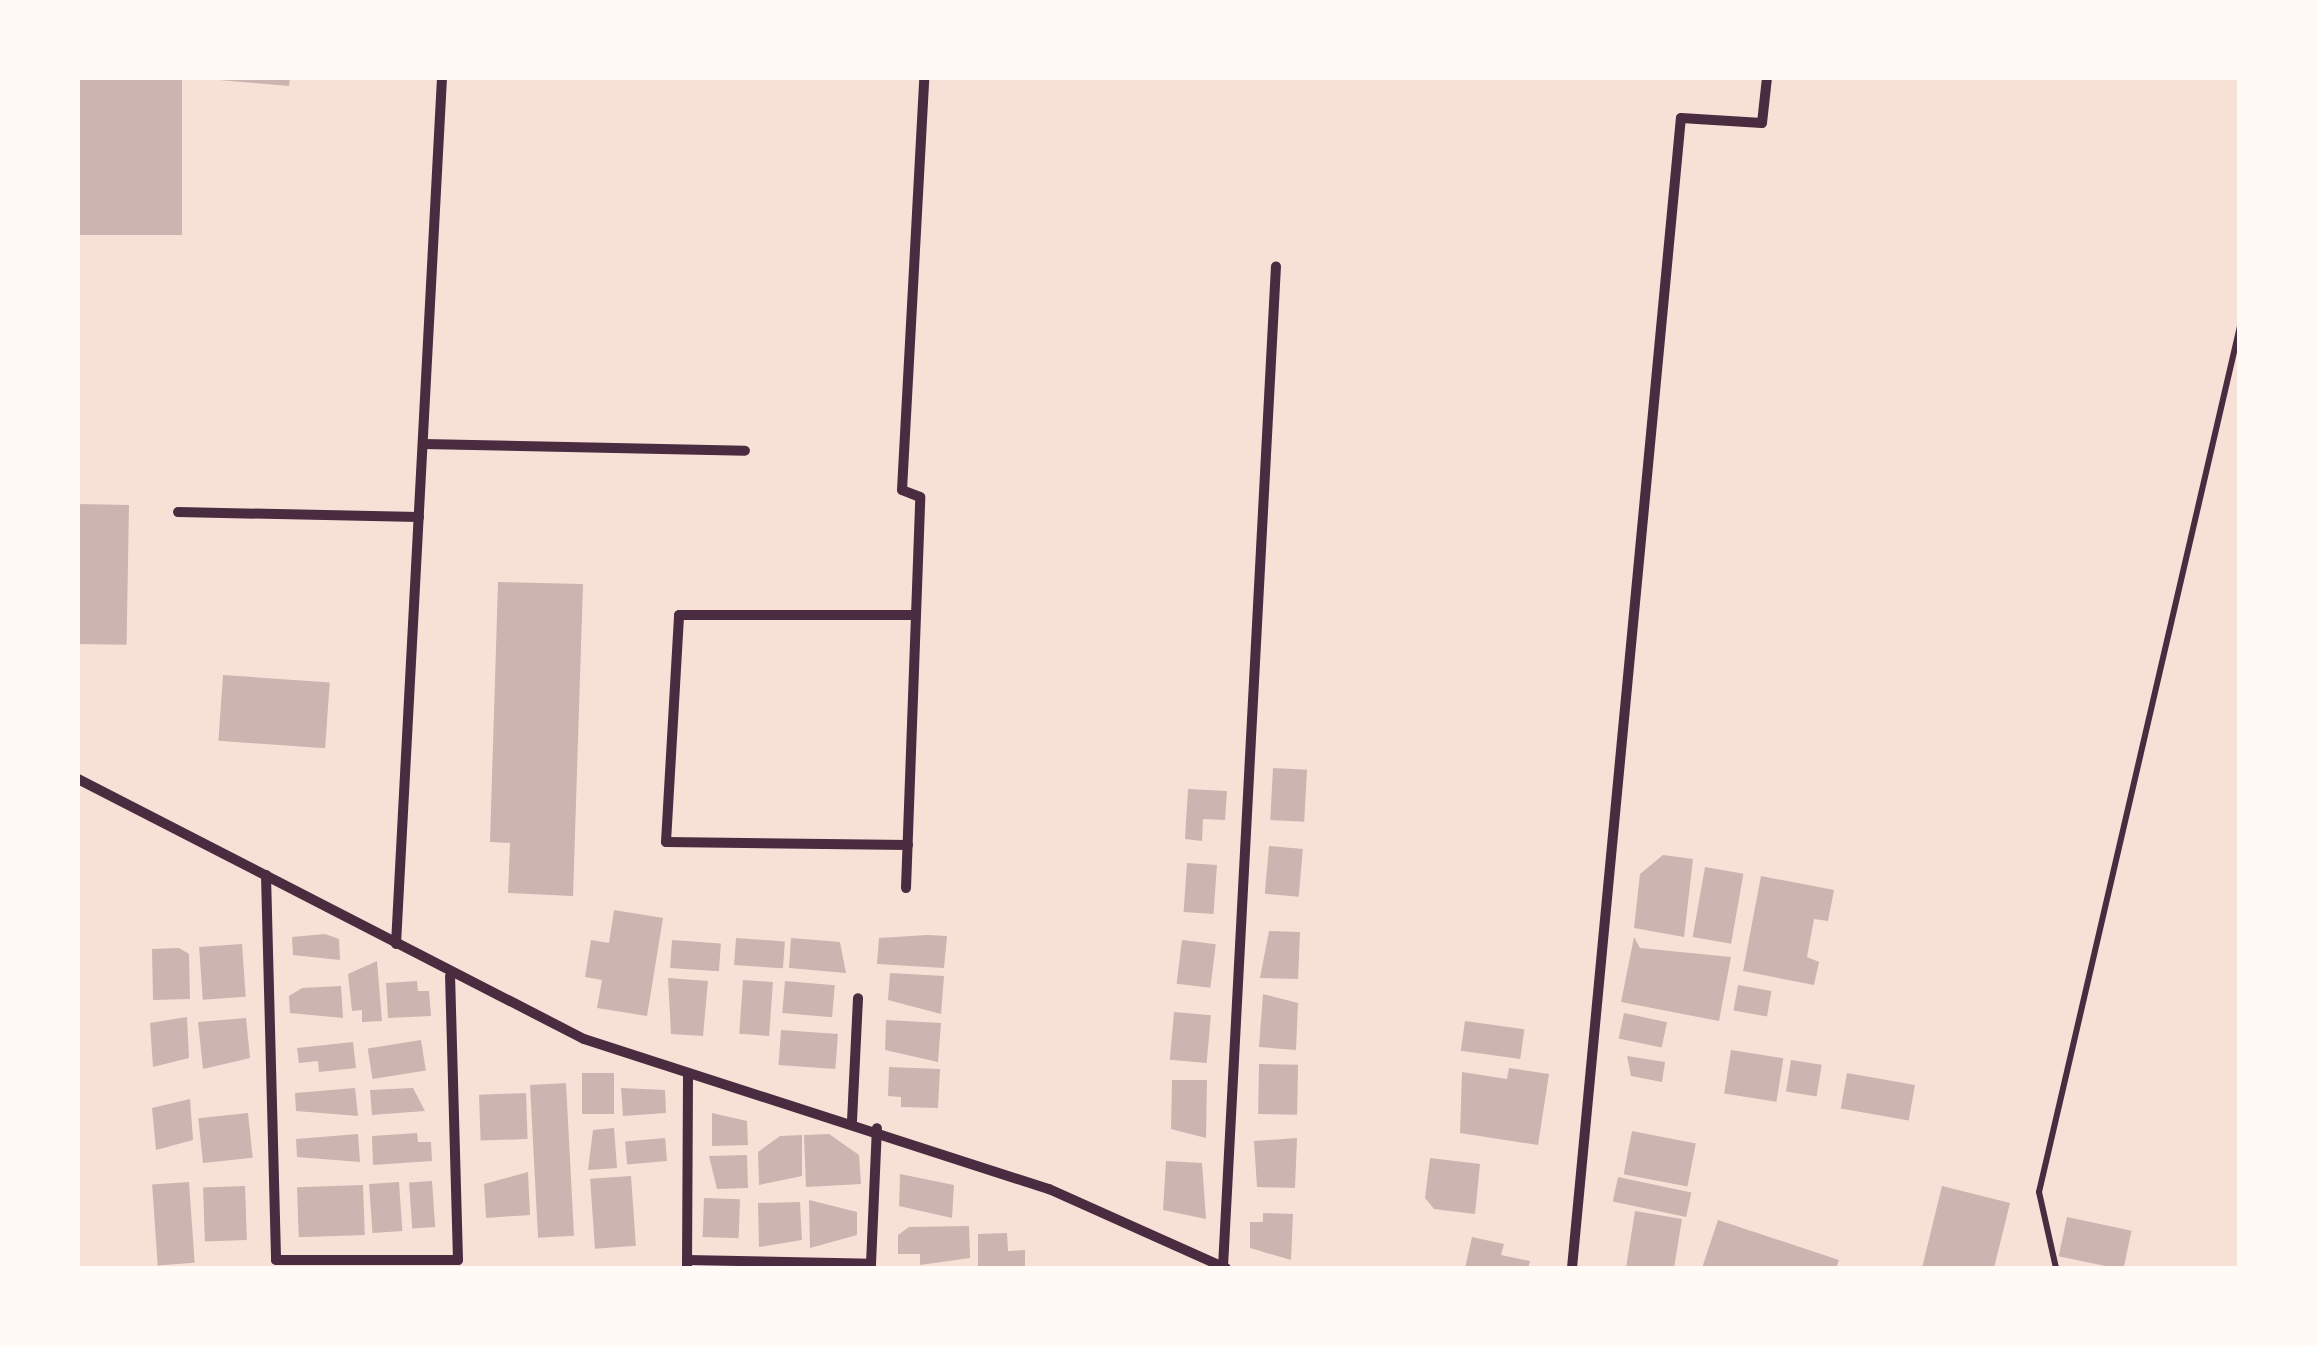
<!DOCTYPE html>
<html>
<head>
<meta charset="utf-8">
<style>
  body { margin:0 }
  #map { position:relative; width:2317px; height:1346px; overflow:hidden; background:#f7e1d7; font-family:Raleway,sans-serif }
  div>[style] { position:absolute }
  [style*='--x'] { left:calc(var(--x)*1px); top:calc(var(--y)*1px); width:calc(var(--w)*1px); rotate:calc(var(--a)*1deg) }
  .building>* { inset:0; background:#ccb4b1; transform-origin:0 0 }
  .path>* { height:6px; margin:-3px; padding:0 3px; transform-origin:3px; border-radius:3px; background:#4a2c40 }
  .minor>* { height:10px; margin:-5px; padding:0 5px; transform-origin:5px; border-radius:5px; background:#4a2c40 }
  span { translate:-50% -50%; white-space:nowrap; text-align:center; line-height:1.15; -webkit-text-stroke:9px #fffaf5; paint-order:stroke }
  .frame { position:absolute; inset:0; border:80px solid #fffaf5; pointer-events:none }
</style>
</head>
<body>
<div id="map">
  <div class="building">
    <i style="left:78px;top:78px;width:104px;height:157px"></i>
    <i style="clip-path:polygon(196px 78px,290px 78px,289px 86px)"></i>
    <i style="left:78px;top:504px;width:51px;height:140px;rotate:1deg"></i>
    <i style="clip-path:polygon(498px 582px,583px 584px,573px 896px,508px 893px,510px 843px,490px 842px)"></i>
    <i style="left:223px;top:675px;width:107px;height:66px;rotate:4deg"></i>
    <i style="left:1273px;top:768px;width:34px;height:52px;rotate:3deg"></i>
    <i style="clip-path:polygon(1188px 789px,1227px 791px,1225px 820px,1203px 819px,1202px 841px,1185px 839px)"></i>
    <i style="left:1269px;top:846px;width:34px;height:48px;rotate:5deg"></i>
    <i style="clip-path:polygon(1663px 855px,1693px 859px,1684px 937px,1634px 928px,1640px 874px)"></i>
    <i style="left:1187px;top:863px;width:30px;height:49px;rotate:4deg"></i>
    <i style="left:1705px;top:867px;width:39px;height:71px;rotate:10deg"></i>
    <i style="clip-path:polygon(1761px 876px,1834px 890px,1828px 921px,1814px 919px,1807px 957px,1819px 962px,1814px 985px,1743px 971px)"></i>
    <i style="clip-path:polygon(614px 910px,663px 918px,647px 1016px,597px 1008px,602px 980px,585px 977px,591px 940px,609px 943px)"></i>
    <i style="clip-path:polygon(1269px 931px,1300px 932px,1298px 979px,1260px 978px)"></i>
    <i style="clip-path:polygon(325px 934px,339px 939px,340px 960px,293px 955px,292px 937px)"></i>
    <i style="clip-path:polygon(927px 935px,947px 936px,944px 968px,877px 964px,879px 938px)"></i>
    <i style="clip-path:polygon(1634px 937px,1640px 948px,1731px 957px,1719px 1021px,1621px 1002px)"></i>
    <i style="left:736px;top:938px;width:49px;height:27px;rotate:4deg"></i>
    <i style="clip-path:polygon(791px 938px,840px 942px,846px 973px,789px 968px)"></i>
    <i style="left:672px;top:940px;width:49px;height:28px;rotate:4deg"></i>
    <i style="left:1182px;top:940px;width:34px;height:44px;rotate:7deg"></i>
    <i style="left:242px;top:944px;width:53px;height:43px;rotate:86deg"></i>
    <i style="clip-path:polygon(179px 948px,189px 954px,190px 999px,153px 1000px,152px 949px)"></i>
    <i style="clip-path:polygon(377px 961px,382px 1021px,362px 1022px,362px 1010px,352px 1011px,348px 974px)"></i>
    <i style="clip-path:polygon(890px 973px,944px 976px,941px 1014px,888px 1000px)"></i>
    <i style="clip-path:polygon(668px 978px,708px 981px,703px 1036px,671px 1034px)"></i>
    <i style="left:743px;top:980px;width:30px;height:54px;rotate:4deg"></i>
    <i style="clip-path:polygon(417px 981px,418px 991px,429px 991px,431px 1016px,388px 1018px,386px 983px)"></i>
    <i style="left:785px;top:981px;width:50px;height:32px;rotate:5deg"></i>
    <i style="left:1738px;top:985px;width:34px;height:26px;rotate:10deg"></i>
    <i style="clip-path:polygon(341px 986px,343px 1018px,290px 1013px,289px 996px,302px 988px)"></i>
    <i style="clip-path:polygon(1263px 994px,1298px 1003px,1296px 1050px,1259px 1047px)"></i>
    <i style="left:1174px;top:1012px;width:37px;height:48px;rotate:5deg"></i>
    <i style="left:1624px;top:1013px;width:44px;height:26px;rotate:12deg"></i>
    <i style="clip-path:polygon(187px 1017px,189px 1058px,153px 1067px,150px 1023px)"></i>
    <i style="clip-path:polygon(246px 1018px,250px 1058px,203px 1069px,198px 1022px)"></i>
    <i style="clip-path:polygon(886px 1020px,941px 1023px,938px 1062px,885px 1050px)"></i>
    <i style="left:1465px;top:1021px;width:60px;height:30px;rotate:8deg"></i>
    <i style="left:781px;top:1030px;width:57px;height:35px;rotate:4deg"></i>
    <i style="left:421px;top:1040px;width:31px;height:54px;rotate:81deg"></i>
    <i style="clip-path:polygon(353px 1042px,356px 1068px,319px 1072px,318px 1061px,299px 1063px,297px 1048px)"></i>
    <i style="left:1731px;top:1050px;width:53px;height:44px;rotate:9deg"></i>
    <i style="clip-path:polygon(1627px 1056px,1665px 1062px,1662px 1082px,1631px 1076px)"></i>
    <i style="left:1791px;top:1060px;width:31px;height:32px;rotate:9deg"></i>
    <i style="left:1259px;top:1064px;width:39px;height:50px;rotate:1deg"></i>
    <i style="clip-path:polygon(889px 1067px,940px 1069px,938px 1108px,901px 1107px,901px 1097px,888px 1096px)"></i>
    <i style="clip-path:polygon(1509px 1068px,1549px 1074px,1538px 1145px,1460px 1133px,1462px 1072px,1507px 1079px)"></i>
    <i style="left:582px;top:1073px;width:32px;height:41px"></i>
    <i style="left:1847px;top:1073px;width:69px;height:36px;rotate:10deg"></i>
    <i style="clip-path:polygon(1172px 1080px,1207px 1080px,1206px 1138px,1171px 1129px)"></i>
    <i style="left:566px;top:1083px;width:153px;height:36px;rotate:87deg"></i>
    <i style="clip-path:polygon(355px 1088px,358px 1116px,296px 1111px,295px 1093px)"></i>
    <i style="clip-path:polygon(413px 1088px,425px 1111px,372px 1115px,370px 1090px)"></i>
    <i style="clip-path:polygon(621px 1088px,665px 1090px,666px 1113px,623px 1116px)"></i>
    <i style="left:526px;top:1093px;width:46px;height:47px;rotate:88deg"></i>
    <i style="clip-path:polygon(190px 1099px,193px 1140px,156px 1150px,152px 1108px)"></i>
    <i style="left:248px;top:1113px;width:45px;height:50px;rotate:84deg"></i>
    <i style="clip-path:polygon(712px 1113px,747px 1121px,748px 1145px,712px 1146px)"></i>
    <i style="clip-path:polygon(614px 1128px,617px 1168px,588px 1170px,593px 1130px)"></i>
    <i style="left:1632px;top:1131px;width:65px;height:44px;rotate:11deg"></i>
    <i style="clip-path:polygon(417px 1133px,418px 1142px,431px 1142px,432px 1161px,373px 1165px,372px 1136px)"></i>
    <i style="clip-path:polygon(358px 1134px,360px 1162px,297px 1157px,296px 1139px)"></i>
    <i style="clip-path:polygon(829px 1134px,859px 1155px,861px 1184px,806px 1187px,804px 1135px)"></i>
    <i style="clip-path:polygon(802px 1135px,802px 1176px,759px 1185px,758px 1152px,780px 1136px)"></i>
    <i style="left:665px;top:1138px;width:23px;height:40px;rotate:85deg"></i>
    <i style="clip-path:polygon(1297px 1138px,1295px 1188px,1257px 1187px,1254px 1141px)"></i>
    <i style="clip-path:polygon(747px 1155px,748px 1188px,717px 1189px,709px 1156px)"></i>
    <i style="clip-path:polygon(1430px 1158px,1480px 1164px,1475px 1214px,1434px 1209px,1425px 1198px)"></i>
    <i style="clip-path:polygon(1166px 1161px,1202px 1163px,1206px 1219px,1163px 1210px)"></i>
    <i style="clip-path:polygon(528px 1172px,530px 1215px,486px 1218px,484px 1184px)"></i>
    <i style="clip-path:polygon(900px 1174px,954px 1185px,952px 1218px,899px 1206px)"></i>
    <i style="left:631px;top:1176px;width:70px;height:41px;rotate:86deg"></i>
    <i style="left:1618px;top:1177px;width:75px;height:25px;rotate:12deg"></i>
    <i style="left:432px;top:1181px;width:46px;height:23px;rotate:86deg"></i>
    <i style="left:189px;top:1182px;width:81px;height:37px;rotate:86deg"></i>
    <i style="left:399px;top:1182px;width:49px;height:30px;rotate:86deg"></i>
    <i style="left:363px;top:1185px;width:50px;height:66px;rotate:88deg"></i>
    <i style="left:245px;top:1186px;width:54px;height:42px;rotate:88deg"></i>
    <i style="clip-path:polygon(1942px 1186px,2010px 1203px,1994px 1268px,1922px 1268px)"></i>
    <i style="left:704px;top:1198px;width:36px;height:39px;rotate:2deg"></i>
    <i style="clip-path:polygon(809px 1200px,857px 1212px,857px 1235px,810px 1248px)"></i>
    <i style="clip-path:polygon(800px 1202px,802px 1240px,759px 1247px,758px 1203px)"></i>
    <i style="clip-path:polygon(1635px 1211px,1682px 1219px,1674px 1268px,1626px 1268px)"></i>
    <i style="clip-path:polygon(1263px 1213px,1293px 1214px,1291px 1260px,1250px 1248px,1250px 1222px,1263px 1222px)"></i>
    <i style="left:2067px;top:1217px;width:66px;height:40px;rotate:12deg"></i>
    <i style="clip-path:polygon(1718px 1220px,1839px 1260px,1836px 1268px,1702px 1268px)"></i>
    <i style="clip-path:polygon(969px 1226px,970px 1258px,920px 1265px,920px 1254px,898px 1254px,898px 1235px,909px 1227px)"></i>
    <i style="clip-path:polygon(1007px 1233px,1008px 1251px,1025px 1250px,1025px 1268px,978px 1268px,978px 1234px)"></i>
    <i style="clip-path:polygon(1472px 1237px,1504px 1244px,1501px 1255px,1530px 1261px,1528px 1268px,1465px 1268px)"></i>
  </div>
  <div class="path">
    <i style="--x:2056;--y:1268;--w:78;--a:-102.6"></i>
    <i style="--x:2039;--y:1192;--w:889;--a:-76.93"></i>
  </div>
  <div class="minor">
    <i style="--x:423;--y:444;--w:322;--a:1.2"></i>
    <i style="--x:178;--y:512;--w:241;--a:1.2"></i>
    <i style="--x:78;--y:779;--w:569;--a:27.2"></i>
    <i style="--x:584;--y:1039;--w:489;--a:17.9"></i>
    <i style="--x:1049;--y:1189;--w:194;--a:24.1"></i>
    <i style="--x:908;--y:845;--w:242;--a:-179.3"></i>
    <i style="--x:666;--y:842;--w:227;--a:-86.7"></i>
    <i style="--x:679;--y:615;--w:237;--a:0"></i>
    <i style="--x:266;--y:875;--w:385;--a:88.5"></i>
    <i style="--x:276;--y:1260;--w:182;--a:0"></i>
    <i style="--x:458;--y:1260;--w:284;--a:-91.6"></i>
    <i style="--x:906;--y:888;--w:391;--a:-87.9"></i>
    <i style="--x:920;--y:497;--w:19;--a:-159"></i>
    <i style="--x:902;--y:490;--w:413;--a:-86.9"></i>
    <i style="--x:396;--y:944;--w:867;--a:-86.96"></i>
    <i style="--x:852;--y:1121;--w:123;--a:-87.2"></i>
    <i style="--x:687;--y:1260;--w:184;--a:1.2"></i>
    <i style="--x:871;--y:1264;--w:136;--a:-87.5"></i>
    <i style="--x:1223;--y:1267;--w:1002;--a:-86.97"></i>
    <i style="--x:687;--y:1268;--w:195;--a:-89.7"></i>
    <i style="--x:1572;--y:1268;--w:1155;--a:-84.59"></i>
    <i style="--x:1681;--y:118;--w:81;--a:3.5"></i>
    <i style="--x:1762;--y:123;--w:45;--a:-83.7"></i>
  </div>
  <div class="frame"></div>
</div>
</body>
</html>
